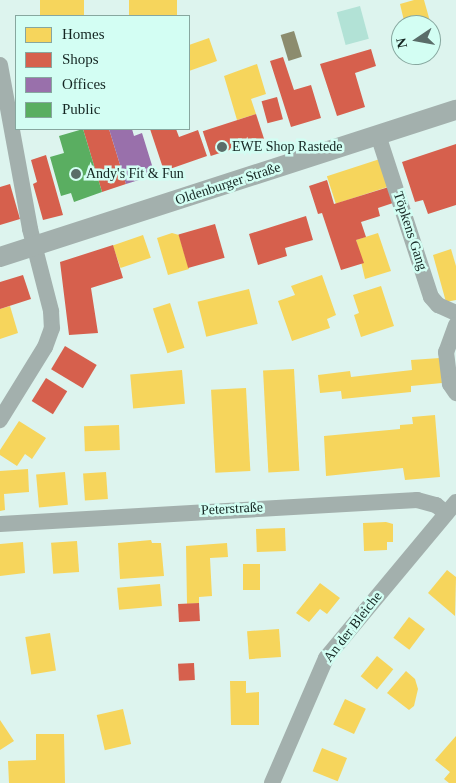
<!DOCTYPE html>
<html>
<head>
<meta charset="utf-8">
<style>
  body { margin:0 }
  #map { position:relative; width:456px; height:783px; overflow:hidden; background:#ddf4ee; font-family:"Times New Roman",serif }
  div>[style] { position:absolute }
  [style*='--x'] { left:calc(var(--x)*1px); top:calc(var(--y)*1px); width:calc(var(--w)*1px); rotate:calc(var(--a)*1deg) }
  .green>* { inset:0; background:#b2e2d6; transform-origin:0 0 }
  .homes>* { inset:0; background:#f6d55c; transform-origin:0 0 }
  .shops>* { inset:0; background:#d6604d; transform-origin:0 0 }
  .offices>* { inset:0; background:#9970ab }
  .public>* { inset:0; background:#5aae61 }
  .industry>* { inset:0; background:#8c8c6e; transform-origin:0 0 }
  .minor>* { height:16px; margin:-8px; padding:0 8px; transform-origin:8px; border-radius:8px; background:#a3b0ad }
  .tertiary>* { height:20px; margin:-10px; padding:0 10px; transform-origin:10px; border-radius:10px; background:#a3b0ad }
  .dots>* { width:14px; height:14px; translate:-50% -50%; box-sizing:border-box; border:2px solid #d3fef3; border-radius:50% }
  span { translate:-50% -50%; white-space:nowrap; text-align:center; line-height:1.15; -webkit-text-stroke:5px #d3fef3; paint-order:stroke }
  .poi-label { font-size:14px; color:#142521 }
  .left { translate:0 -50%; text-align:left }
  .street-label { font-size:14px; color:#142521 }
  .legend { position:absolute; left:15px; top:15px; width:175px; height:115px; box-sizing:border-box; background:#d3fef3; border:1px solid #87a79f; margin:0; padding:6px 9px; list-style:none; font-size:15px; color:#142521 }
  .legend li { display:flex; align-items:center; gap:10px; height:25px }
  .legend b { width:25px; border:1px solid #87a79f }
  .north { position:absolute; left:391px; top:15px; width:50px; height:50px; box-sizing:border-box; background:#d3fef3; border:1px solid #87a79f; border-radius:50%; rotate:258deg; font-size:14px; font-weight:700; line-height:20px; text-align:center; color:#142521 }
  .north::after { content:''; display:block; margin:auto; width:18px; height:22px; background:#5a6d69; clip-path:polygon(50% 0,100% 100%,50% 72%,0 100%) }
</style>
</head>
<body>
<div id="map">
  <div class="green">
    <i style="left:360px;top:6px;width:34px;height:24px;rotate:75deg"></i>
  </div>
  <div class="homes">
    <i style="left:40px;top:0;width:44px;height:16px"></i>
    <i style="left:129px;top:0;width:48px;height:16px"></i>
    <i style="clip-path:polygon(414px 0,424px 0,431px 25px,405px 25px,400px 4px)"></i>
    <i style="clip-path:polygon(209px 38px,217px 61px,189px 71px,189px 45px)"></i>
    <i style="clip-path:polygon(257px 64px,266px 94px,251px 99px,256px 114px,237px 120px,224px 76px)"></i>
    <i style="left:383px;top:158px;width:29px;height:59px;rotate:72deg"></i>
    <i style="clip-path:polygon(172px 233px,179px 235px,189px 269px,168px 275px,157px 238px)"></i>
    <i style="clip-path:polygon(378px 233px,391px 271px,365px 279px,356px 240px)"></i>
    <i style="left:143px;top:235px;width:24px;height:32px;rotate:71deg"></i>
    <i style="clip-path:polygon(451px 249px,456px 266px,456px 300px,446px 302px,433px 255px)"></i>
    <i style="clip-path:polygon(322px 275px,336px 315px,327px 319px,330px 328px,292px 341px,278px 301px,295px 295px,291px 286px)"></i>
    <i style="clip-path:polygon(381px 286px,394px 326px,361px 337px,354px 315px,359px 313px,353px 295px)"></i>
    <i style="left:249px;top:289px;width:36px;height:53px;rotate:76deg"></i>
    <i style="left:170px;top:303px;width:47px;height:18px;rotate:72deg"></i>
    <i style="clip-path:polygon(10px 306px,18px 333px,0 339px,0 309px)"></i>
    <i style="clip-path:polygon(440px 358px,442px 383px,411px 386px,411px 392px,342px 399px,341px 391px,320px 393px,318px 375px,350px 371px,351px 377px,412px 370px,411px 360px)"></i>
    <i style="left:294px;top:369px;width:102px;height:31px;rotate:87deg"></i>
    <i style="left:182px;top:370px;width:34px;height:52px;rotate:85deg"></i>
    <i style="left:246px;top:388px;width:83px;height:35px;rotate:87deg"></i>
    <i style="clip-path:polygon(435px 415px,440px 477px,405px 480px,403px 468px,326px 476px,324px 436px,400px 429px,400px 425px,413px 424px,412px 417px)"></i>
    <i style="clip-path:polygon(19px 421px,46px 438px,32px 459px,25px 454px,17px 466px,0 455px,0 450px)"></i>
    <i style="left:119px;top:425px;width:25px;height:35px;rotate:88deg"></i>
    <i style="clip-path:polygon(28px 469px,29px 492px,4px 494px,5px 510px,0 511px,0 471px)"></i>
    <i style="left:65px;top:472px;width:33px;height:29px;rotate:85deg"></i>
    <i style="left:106px;top:472px;width:27px;height:23px;rotate:86deg"></i>
    <i style="clip-path:polygon(386px 522px,393px 524px,393px 542px,387px 542px,387px 550px,364px 551px,363px 523px)"></i>
    <i style="left:285px;top:528px;width:23px;height:29px;rotate:88deg"></i>
    <i style="clip-path:polygon(151px 540px,152px 543px,161px 543px,164px 576px,120px 579px,118px 543px)"></i>
    <i style="left:77px;top:541px;width:31px;height:26px;rotate:86deg"></i>
    <i style="clip-path:polygon(23px 542px,25px 573px,0 576px,0 544px)"></i>
    <i style="clip-path:polygon(227px 543px,228px 557px,210px 558px,212px 596px,199px 597px,199px 603px,187px 604px,186px 546px)"></i>
    <i style="left:243px;top:564px;width:17px;height:26px"></i>
    <i style="clip-path:polygon(447px 570px,456px 577px,455px 616px,428px 593px)"></i>
    <i style="clip-path:polygon(320px 583px,340px 598px,327px 614px,320px 609px,309px 622px,296px 613px)"></i>
    <i style="left:160px;top:584px;width:22px;height:43px;rotate:85deg"></i>
    <i style="left:409px;top:617px;width:20px;height:26px;rotate:37deg"></i>
    <i style="left:279px;top:629px;width:28px;height:32px;rotate:86deg"></i>
    <i style="left:50px;top:633px;width:38px;height:25px;rotate:81deg"></i>
    <i style="left:377px;top:656px;width:21px;height:26px;rotate:39deg"></i>
    <i style="clip-path:polygon(406px 671px,415px 679px,418px 689px,414px 706px,409px 710px,387px 693px)"></i>
    <i style="clip-path:polygon(230px 681px,246px 681px,246px 693px,259px 692px,259px 725px,231px 725px)"></i>
    <i style="left:345px;top:699px;width:23px;height:28px;rotate:25deg"></i>
    <i style="left:123px;top:709px;width:36px;height:27px;rotate:77deg"></i>
    <i style="clip-path:polygon(0 720px,14px 741px,0 750px)"></i>
    <i style="clip-path:polygon(36px 734px,64px 734px,65px 783px,9px 783px,8px 761px,36px 760px)"></i>
    <i style="clip-path:polygon(456px 736px,456px 783px,449px 783px,444px 779px,450px 772px,435px 760px)"></i>
    <i style="left:322px;top:748px;width:27px;height:25px;rotate:22deg"></i>
  </div>
  <div class="shops">
    <i style="clip-path:polygon(371px 49px,376px 66px,355px 73px,365px 107px,337px 116px,320px 64px)"></i>
    <i style="clip-path:polygon(283px 57px,294px 90px,311px 85px,321px 118px,291px 127px,270px 61px)"></i>
    <i style="left:277px;top:97px;width:23px;height:16px;rotate:75deg"></i>
    <i style="left:256px;top:114px;width:26px;height:56px;rotate:72deg"></i>
    <i style="clip-path:polygon(83px 129px,109px 129px,126px 184px,102px 192px)"></i>
    <i style="clip-path:polygon(150px 129px,176px 129px,179px 137px,198px 130px,207px 156px,164px 171px)"></i>
    <i style="clip-path:polygon(456px 144px,456px 205px,428px 214px,423px 200px,415px 202px,402px 162px)"></i>
    <i style="clip-path:polygon(46px 155px,63px 215px,43px 220px,33px 184px,37px 182px,31px 160px)"></i>
    <i style="clip-path:polygon(327px 180px,334px 204px,392px 186px,396px 202px,378px 208px,380px 216px,361px 222px,366px 237px,356px 240px,364px 263px,341px 270px,322px 213px,318px 214px,309px 186px)"></i>
    <i style="clip-path:polygon(10px 184px,20px 219px,0 225px,0 187px)"></i>
    <i style="clip-path:polygon(306px 216px,313px 240px,285px 248px,287px 256px,258px 265px,249px 234px)"></i>
    <i style="left:215px;top:224px;width:35px;height:38px;rotate:74deg"></i>
    <i style="clip-path:polygon(113px 245px,123px 278px,91px 288px,98px 333px,69px 335px,60px 262px)"></i>
    <i style="clip-path:polygon(23px 275px,31px 299px,0 309px,0 282px)"></i>
    <i style="left:65px;top:346px;width:37px;height:27px;rotate:31deg"></i>
    <i style="left:46px;top:378px;width:25px;height:27px;rotate:32deg"></i>
    <i style="left:199px;top:603px;width:18px;height:21px;rotate:87deg"></i>
    <i style="left:194px;top:663px;width:17px;height:16px;rotate:87deg"></i>
  </div>
  <div class="offices">
    <i style="clip-path:polygon(109px 129px,132px 129px,134px 136px,142px 133px,155px 175px,126px 184px)"></i>
  </div>
  <div class="public">
    <i style="clip-path:polygon(83px 129px,102px 192px,74px 202px,71px 193px,61px 196px,50px 157px,64px 153px,59px 136px)"></i>
  </div>
  <div class="industry">
    <i style="left:294px;top:31px;width:27px;height:14px;rotate:73deg"></i>
  </div>
  <div class="minor">
    <i style="--x:0;--y:65;--w:167;--a:79.6"></i>
    <i style="--x:30;--y:229;--w:85;--a:75.6"></i>
    <i style="--x:51;--y:311;--w:17;--a:87"></i>
    <i style="--x:52;--y:328;--w:20;--a:110"></i>
    <i style="--x:45;--y:347;--w:86;--a:121.7"></i>
    <i style="--x:378;--y:135;--w:170;--a:71.9"></i>
    <i style="--x:431;--y:297;--w:11;--a:49"></i>
    <i style="--x:438;--y:305;--w:20;--a:24"></i>
    <i style="--x:456;--y:325;--w:29;--a:110"></i>
    <i style="--x:446;--y:352;--w:32;--a:83"></i>
    <i style="--x:450;--y:384;--w:11;--a:56"></i>
    <i style="--x:0;--y:524;--w:418;--a:-3.3"></i>
    <i style="--x:417;--y:500;--w:20;--a:15"></i>
    <i style="--x:436;--y:505;--w:13;--a:39"></i>
    <i style="--x:272;--y:783;--w:136;--a:-66.6"></i>
    <i style="--x:326;--y:658;--w:203;--a:-50.2"></i>
  </div>
  <div class="tertiary">
    <i style="--x:0;--y:257;--w:479;--a:-17.9"></i>
  </div>
  <div class="dots">
    <i style="left:222px;top:147px;background:#5a6d69"></i>
    <i style="left:76px;top:174px;background:#5a6d69"></i>
  </div>
  <div class="poi-label">
    <span class="left" style="left:232px;top:147px">EWE Shop Rastede</span>
    <span class="left" style="left:86px;top:174px">Andy's Fit &amp; Fun</span>
  </div>
  <div class="street-label">
    <span style="left:228px;top:184px;rotate:-18deg">Oldenburger Straße</span>
    <span style="left:410px;top:231px;rotate:72deg">Töpkens Gang</span>
    <span style="left:232px;top:509px;rotate:-3deg">Peterstraße</span>
    <span style="left:353px;top:627px;rotate:-52deg">An der Bleiche</span>
  </div>
  <ul class="legend">
  <li><b style="height:14px;background:#f6d55c"></b>Homes</li>
  <li><b style="height:14px;background:#d6604d"></b>Shops</li>
  <li><b style="height:14px;background:#9970ab"></b>Offices</li>
  <li><b style="height:14px;background:#5aae61"></b>Public</li>
  </ul>
  <div class="north">N</div>
</div>
</body>
</html>
